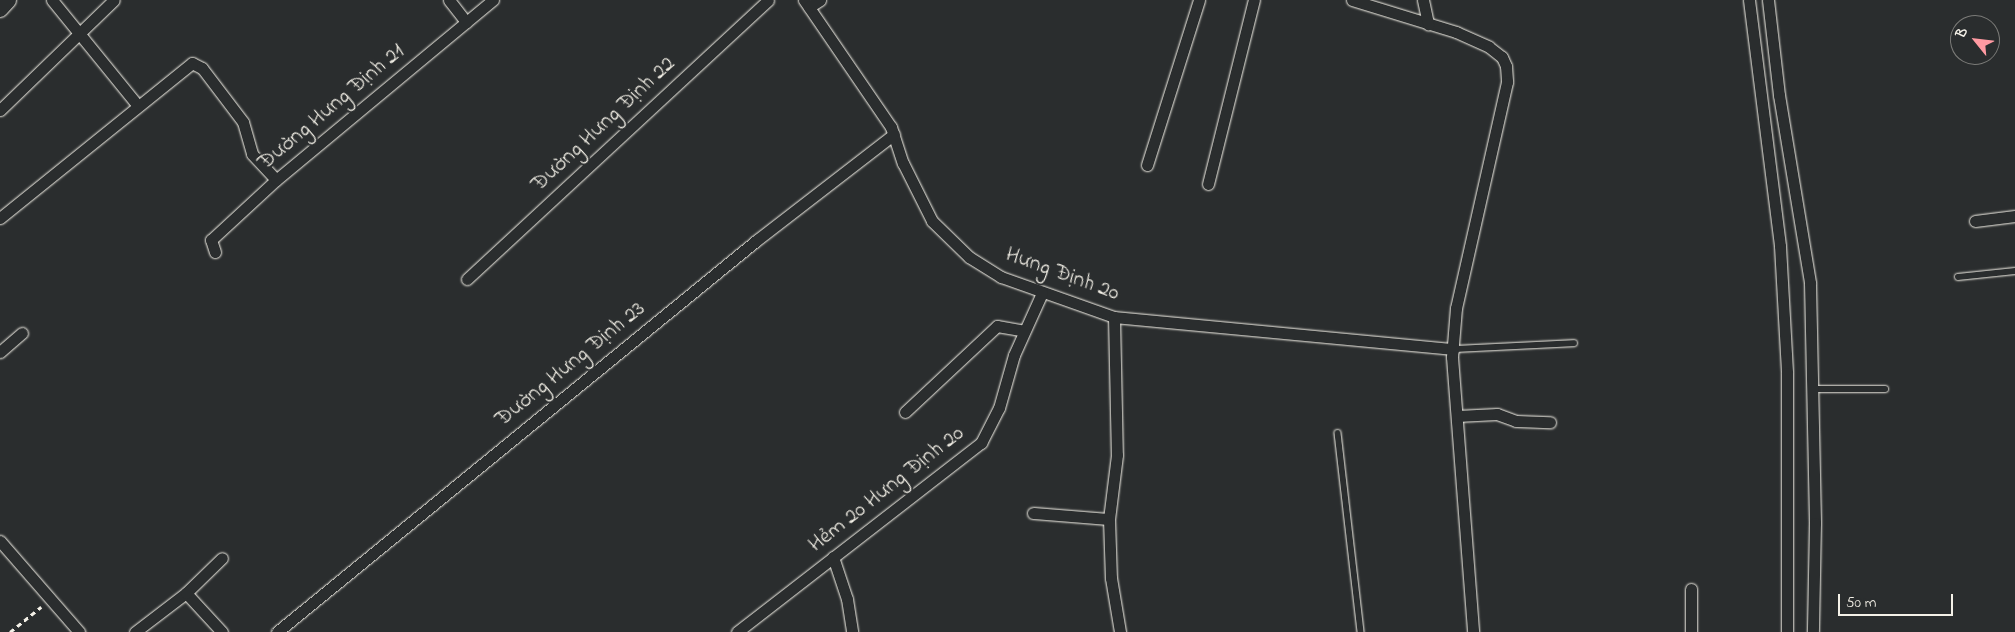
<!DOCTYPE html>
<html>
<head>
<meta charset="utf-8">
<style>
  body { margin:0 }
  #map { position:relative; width:2015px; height:632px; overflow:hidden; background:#2a2d2e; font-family:"Indie Flower",sans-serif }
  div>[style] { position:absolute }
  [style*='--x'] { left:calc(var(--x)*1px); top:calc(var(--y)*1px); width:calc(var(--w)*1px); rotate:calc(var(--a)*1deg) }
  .path>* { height:2.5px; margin-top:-1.25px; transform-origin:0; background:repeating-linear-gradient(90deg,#f4f1e8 0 5px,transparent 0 9px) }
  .roads { filter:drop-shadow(0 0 1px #f4f1e8) drop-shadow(0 0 1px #f4f1e8) }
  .lane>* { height:5.5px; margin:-2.75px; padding:0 2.75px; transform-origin:2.75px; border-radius:2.75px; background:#2a2d2e }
  .street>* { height:11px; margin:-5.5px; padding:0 5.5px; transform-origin:5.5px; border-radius:5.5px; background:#2a2d2e }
  .secondary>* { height:16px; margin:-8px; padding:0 8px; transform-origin:8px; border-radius:8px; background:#2a2d2e }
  span { translate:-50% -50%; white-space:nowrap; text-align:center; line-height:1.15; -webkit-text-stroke:4px #2a2d2e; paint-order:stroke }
  .street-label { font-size:22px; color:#f4f1e8 }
  .north { position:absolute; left:1950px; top:15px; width:50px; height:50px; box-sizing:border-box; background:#2a2d2e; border:1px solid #7b7b78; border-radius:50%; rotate:299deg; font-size:14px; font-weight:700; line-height:20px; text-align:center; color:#f4f1e8 }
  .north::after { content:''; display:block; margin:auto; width:18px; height:22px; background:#ff9aa2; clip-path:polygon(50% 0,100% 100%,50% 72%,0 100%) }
  .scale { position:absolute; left:1838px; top:594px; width:115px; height:22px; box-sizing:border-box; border:2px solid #f4f1e8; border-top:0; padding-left:6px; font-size:15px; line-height:18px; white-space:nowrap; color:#f4f1e8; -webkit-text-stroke:4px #2a2d2e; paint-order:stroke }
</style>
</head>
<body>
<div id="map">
  <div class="path">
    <i style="--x:10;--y:632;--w:40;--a:-39"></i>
  </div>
  <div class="roads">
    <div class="lane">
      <i style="--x:1958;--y:277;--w:57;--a:-6"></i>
      <i style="--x:1453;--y:349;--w:121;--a:-2.8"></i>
      <i style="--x:1813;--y:389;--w:72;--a:0"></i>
      <i style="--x:1338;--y:433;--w:200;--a:83.4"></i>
    </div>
    <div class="street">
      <i style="--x:52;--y:0;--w:136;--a:50.9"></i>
      <i style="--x:449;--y:0;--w:28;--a:52"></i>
      <i style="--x:804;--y:0;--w:154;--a:55.6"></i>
      <i style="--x:891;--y:127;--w:38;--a:72"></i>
      <i style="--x:903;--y:163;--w:65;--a:63.4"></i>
      <i style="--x:932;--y:221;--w:52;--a:44.2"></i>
      <i style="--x:969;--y:257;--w:38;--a:32"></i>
      <i style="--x:1001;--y:277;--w:120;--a:19.5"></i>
      <i style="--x:1114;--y:317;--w:341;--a:5.4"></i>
      <i style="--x:1352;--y:0;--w:109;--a:17.1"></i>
      <i style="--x:1456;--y:32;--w:36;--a:24"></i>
      <i style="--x:1489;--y:47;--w:16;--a:38"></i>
      <i style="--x:1502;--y:57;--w:10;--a:66"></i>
      <i style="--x:1506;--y:66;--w:16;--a:86"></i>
      <i style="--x:1507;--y:82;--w:232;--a:102.7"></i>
      <i style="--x:1456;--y:308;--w:49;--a:94.7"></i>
      <i style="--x:1452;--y:357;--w:276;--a:85.6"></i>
      <i style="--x:1423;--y:0;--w:25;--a:78"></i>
      <i style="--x:1749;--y:0;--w:248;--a:82.8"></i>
      <i style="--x:1780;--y:246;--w:127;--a:86.8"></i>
      <i style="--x:1787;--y:373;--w:259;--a:90"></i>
      <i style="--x:1768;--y:0;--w:96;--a:83.4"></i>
      <i style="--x:1779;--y:95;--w:191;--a:80.6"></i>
      <i style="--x:1810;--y:283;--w:240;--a:88.8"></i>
      <i style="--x:1815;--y:523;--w:109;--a:91.1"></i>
      <i style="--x:809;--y:7;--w:13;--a:-32"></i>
      <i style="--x:0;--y:110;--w:158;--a:-44"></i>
      <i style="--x:1147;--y:165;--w:173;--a:-72.5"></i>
      <i style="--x:1208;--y:184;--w:190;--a:-76"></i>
      <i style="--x:0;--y:218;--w:247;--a:-38.9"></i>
      <i style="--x:192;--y:63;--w:11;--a:27"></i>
      <i style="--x:202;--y:68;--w:68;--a:52.8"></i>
      <i style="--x:243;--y:122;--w:33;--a:74"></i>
      <i style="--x:252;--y:154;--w:35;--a:47"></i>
      <i style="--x:1975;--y:221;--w:40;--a:-7.1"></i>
      <i style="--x:215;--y:252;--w:13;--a:-108"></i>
      <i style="--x:211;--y:240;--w:88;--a:-42.7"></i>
      <i style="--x:276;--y:180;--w:282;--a:-39.7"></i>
      <i style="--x:467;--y:279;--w:410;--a:-42.8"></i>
      <i style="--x:1114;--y:317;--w:138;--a:88.8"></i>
      <i style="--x:1117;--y:455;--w:64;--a:97.1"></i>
      <i style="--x:1109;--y:519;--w:59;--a:88.1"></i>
      <i style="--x:1111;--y:578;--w:55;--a:80.5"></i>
      <i style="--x:0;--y:352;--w:29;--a:-41"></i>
      <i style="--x:905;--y:412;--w:126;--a:-43.1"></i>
      <i style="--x:997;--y:326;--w:27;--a:10"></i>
      <i style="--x:1457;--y:416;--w:40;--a:-2.9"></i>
      <i style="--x:1497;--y:414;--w:20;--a:20"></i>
      <i style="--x:1516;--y:421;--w:34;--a:2"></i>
      <i style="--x:1033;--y:513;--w:76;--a:4.5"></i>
      <i style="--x:0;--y:541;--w:121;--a:49"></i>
      <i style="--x:833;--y:557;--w:44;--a:71.6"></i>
      <i style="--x:847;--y:599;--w:33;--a:81"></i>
      <i style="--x:186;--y:593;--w:53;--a:47.3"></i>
      <i style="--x:135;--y:632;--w:64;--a:-37.4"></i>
      <i style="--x:186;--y:593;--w:50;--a:-44.2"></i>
      <i style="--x:277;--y:632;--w:620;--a:-39.24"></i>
      <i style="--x:757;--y:240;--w:173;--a:-37.7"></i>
      <i style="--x:737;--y:632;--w:309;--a:-37.8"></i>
      <i style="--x:981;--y:443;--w:39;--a:-63"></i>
      <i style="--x:999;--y:408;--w:55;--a:-74.2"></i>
      <i style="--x:1014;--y:355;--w:68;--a:-65.7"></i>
      <i style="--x:1691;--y:632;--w:43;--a:-90"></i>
    </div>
    <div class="secondary">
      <i style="--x:0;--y:9;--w:12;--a:-48"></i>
    </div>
  </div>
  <div class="street-label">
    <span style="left:332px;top:108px;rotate:-40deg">Đường Hưng Định 21</span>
    <span style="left:604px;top:125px;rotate:-43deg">Đường Hưng Định 22</span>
    <span style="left:1062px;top:275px;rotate:20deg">Hưng Định 20</span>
    <span style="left:571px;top:365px;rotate:-39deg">Đường Hưng Định 23</span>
    <span style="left:887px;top:490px;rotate:-38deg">Hẻm 20 Hưng Định 20</span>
  </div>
  <div class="north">B</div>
  <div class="scale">50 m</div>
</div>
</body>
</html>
